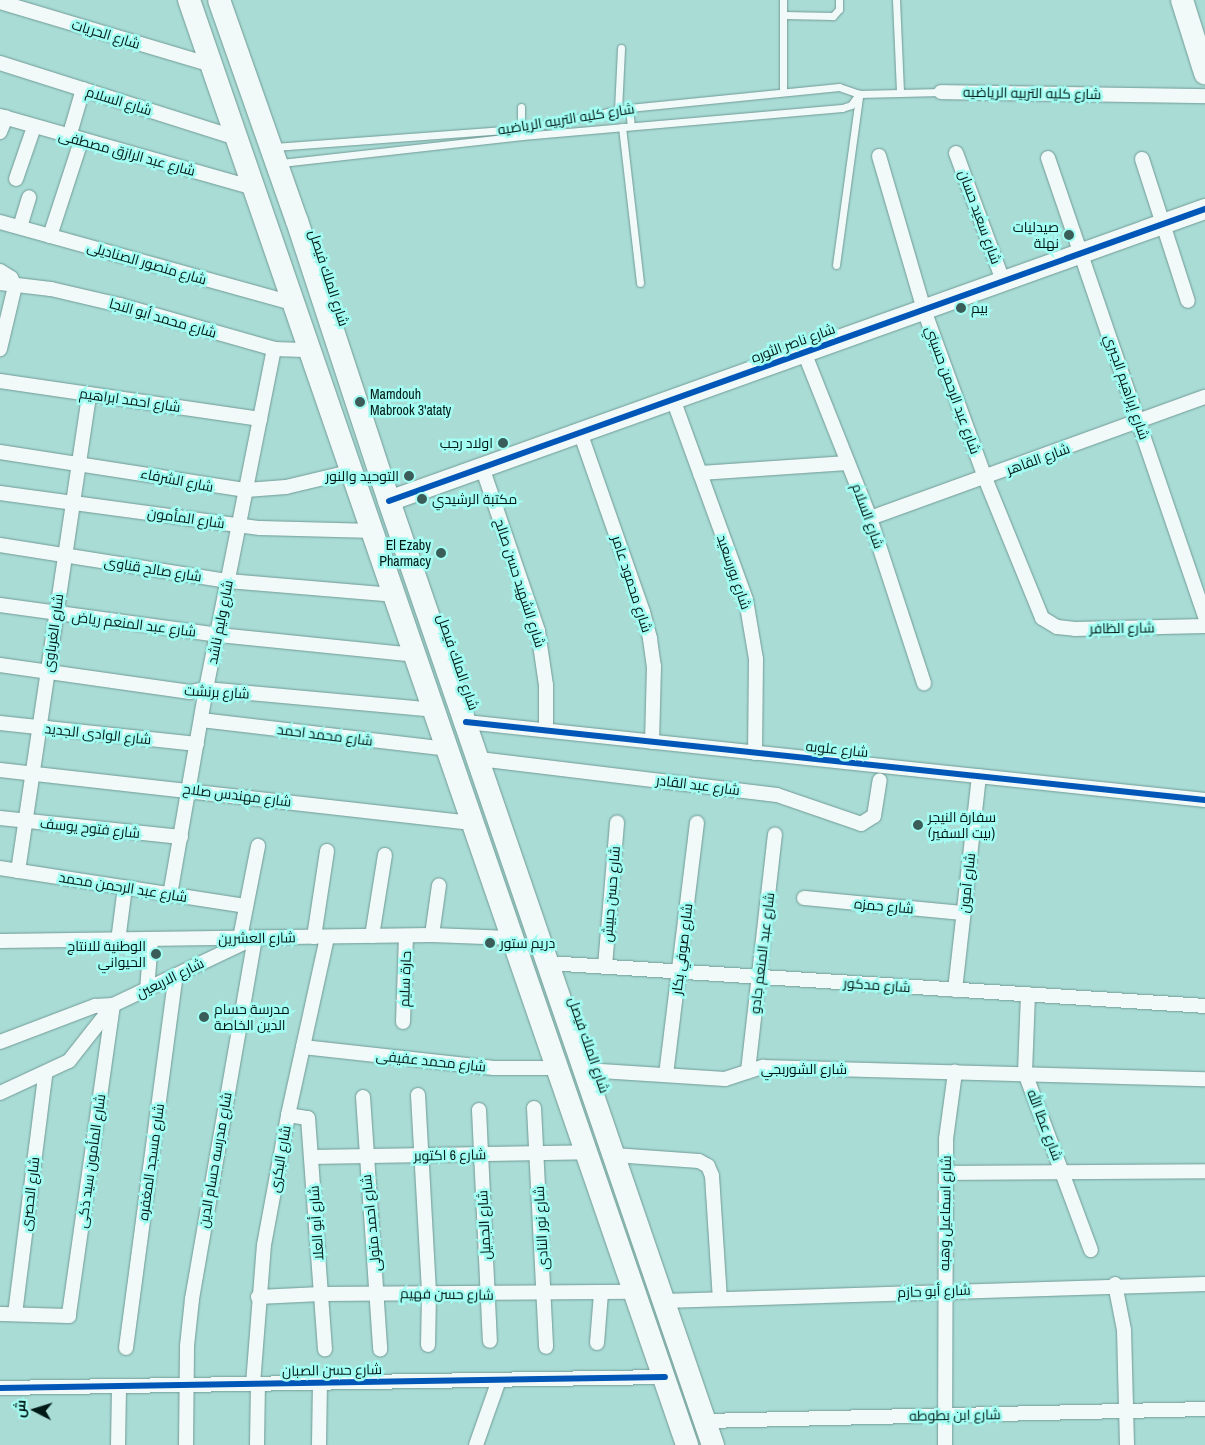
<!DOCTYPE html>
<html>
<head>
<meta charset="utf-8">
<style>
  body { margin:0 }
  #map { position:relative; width:1205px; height:1445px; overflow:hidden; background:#aadcd6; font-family:"Archivo Narrow",Cairo,sans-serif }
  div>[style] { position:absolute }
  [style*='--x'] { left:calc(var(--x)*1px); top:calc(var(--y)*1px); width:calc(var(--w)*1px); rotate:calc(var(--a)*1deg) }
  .roads { filter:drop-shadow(0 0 1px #719b96) drop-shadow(0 0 1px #719b96) }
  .lane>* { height:7px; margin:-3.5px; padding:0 3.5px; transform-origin:3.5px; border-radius:3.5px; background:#f2faf9 }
  .street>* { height:14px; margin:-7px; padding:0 7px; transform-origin:7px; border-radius:7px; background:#f2faf9 }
  .secondary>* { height:20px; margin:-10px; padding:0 10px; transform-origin:10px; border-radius:10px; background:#f2faf9 }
  .primary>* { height:22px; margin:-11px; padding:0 11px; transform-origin:11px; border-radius:11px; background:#f2faf9 }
  .cycleway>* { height:6px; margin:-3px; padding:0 3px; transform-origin:3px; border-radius:3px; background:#0057b8 }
  .dots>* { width:14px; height:14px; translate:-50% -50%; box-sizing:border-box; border:2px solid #a3fdf2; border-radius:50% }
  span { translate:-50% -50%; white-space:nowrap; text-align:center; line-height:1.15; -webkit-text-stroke:5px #a3fdf2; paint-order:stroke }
  .street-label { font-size:14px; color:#001916 }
  .poi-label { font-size:14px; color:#001916 }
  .right { translate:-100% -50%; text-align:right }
  .left { translate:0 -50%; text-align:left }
  .north { position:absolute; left:10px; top:1385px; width:50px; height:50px; -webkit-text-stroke:4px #a3fdf2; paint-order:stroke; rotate:275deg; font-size:14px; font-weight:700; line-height:20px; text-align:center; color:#001916 }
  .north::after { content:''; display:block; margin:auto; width:18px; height:22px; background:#001916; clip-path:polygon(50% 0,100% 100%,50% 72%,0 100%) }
</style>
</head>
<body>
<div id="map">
  <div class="roads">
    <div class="lane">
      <i style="--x:896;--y:0;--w:93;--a:87.5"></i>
      <i style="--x:783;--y:15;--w:50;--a:1.1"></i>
      <i style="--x:833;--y:16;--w:9;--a:-49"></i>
      <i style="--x:839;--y:9;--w:9;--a:-90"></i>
      <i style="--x:783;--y:92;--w:92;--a:-90"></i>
      <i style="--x:521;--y:107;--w:24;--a:90"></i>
      <i style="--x:629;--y:108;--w:18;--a:84"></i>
      <i style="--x:618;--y:110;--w:62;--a:-87.2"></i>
      <i style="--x:622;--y:127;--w:157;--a:83.4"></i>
      <i style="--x:274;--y:147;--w:248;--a:-4.2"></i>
      <i style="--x:521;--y:129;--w:110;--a:-11"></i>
      <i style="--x:629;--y:108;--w:211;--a:-5.7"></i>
      <i style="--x:839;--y:87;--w:21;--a:19"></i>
      <i style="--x:859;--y:94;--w:82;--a:-1.4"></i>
      <i style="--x:281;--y:163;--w:243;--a:-6.4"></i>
      <i style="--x:522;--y:136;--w:321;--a:-5"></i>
      <i style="--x:842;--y:108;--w:9;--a:-18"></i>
      <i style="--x:851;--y:105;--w:14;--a:-54"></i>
      <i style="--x:836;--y:265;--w:170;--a:-82.2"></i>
    </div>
    <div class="street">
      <i style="--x:0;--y:2;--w:221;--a:16.6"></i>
      <i style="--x:0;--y:63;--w:249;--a:17.6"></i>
      <i style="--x:941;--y:92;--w:264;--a:0.9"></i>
      <i style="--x:0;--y:116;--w:265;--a:15.8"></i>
      <i style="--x:0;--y:132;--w:16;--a:-68"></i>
      <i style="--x:69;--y:137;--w:50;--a:-73.7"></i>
      <i style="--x:956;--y:153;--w:136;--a:69.8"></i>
      <i style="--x:879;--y:156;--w:160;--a:73.7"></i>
      <i style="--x:924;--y:310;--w:179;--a:70"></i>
      <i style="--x:985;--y:478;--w:151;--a:67.8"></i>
      <i style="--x:1042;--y:618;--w:17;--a:31"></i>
      <i style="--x:1057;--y:627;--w:18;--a:6"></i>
      <i style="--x:1075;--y:629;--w:130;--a:-1.3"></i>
      <i style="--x:1048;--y:158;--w:485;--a:71.1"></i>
      <i style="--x:1142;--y:159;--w:149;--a:72.1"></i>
      <i style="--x:16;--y:179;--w:55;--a:-70.9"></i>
      <i style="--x:0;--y:222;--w:306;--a:15.5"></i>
      <i style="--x:20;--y:227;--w:31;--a:-73"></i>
      <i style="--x:50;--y:236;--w:100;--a:-71.9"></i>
      <i style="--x:0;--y:271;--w:13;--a:32"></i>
      <i style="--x:11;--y:278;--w:9;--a:63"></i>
      <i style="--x:15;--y:286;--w:65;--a:103.4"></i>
      <i style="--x:0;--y:283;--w:51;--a:6.7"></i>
      <i style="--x:51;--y:289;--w:71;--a:13.1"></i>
      <i style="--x:120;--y:305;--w:160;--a:15.9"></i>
      <i style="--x:274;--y:349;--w:37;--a:2"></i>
      <i style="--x:804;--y:352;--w:179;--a:68.3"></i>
      <i style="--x:870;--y:518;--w:174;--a:71.9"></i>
      <i style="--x:0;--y:381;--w:263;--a:8.3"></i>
      <i style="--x:673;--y:399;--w:214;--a:70"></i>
      <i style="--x:746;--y:600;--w:60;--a:80.4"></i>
      <i style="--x:756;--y:659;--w:94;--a:90.6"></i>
      <i style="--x:580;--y:432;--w:191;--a:70.7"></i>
      <i style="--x:643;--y:612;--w:28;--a:75"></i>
      <i style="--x:650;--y:639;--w:27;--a:82"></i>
      <i style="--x:654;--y:666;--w:76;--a:91.5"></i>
      <i style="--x:0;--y:452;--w:249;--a:8.8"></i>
      <i style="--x:246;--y:490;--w:40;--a:-4.3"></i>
      <i style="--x:286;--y:487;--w:69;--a:-13.4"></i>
      <i style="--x:482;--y:467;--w:173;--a:71.1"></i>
      <i style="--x:538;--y:631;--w:55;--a:81.6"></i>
      <i style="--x:546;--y:685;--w:45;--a:90"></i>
      <i style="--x:700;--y:473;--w:148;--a:-3.9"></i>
      <i style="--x:0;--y:493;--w:262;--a:7.7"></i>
      <i style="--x:260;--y:528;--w:114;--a:1.5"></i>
      <i style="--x:870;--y:518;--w:356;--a:-19.9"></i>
      <i style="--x:0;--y:545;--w:231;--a:9"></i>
      <i style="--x:228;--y:581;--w:169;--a:4.8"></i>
      <i style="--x:0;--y:605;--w:221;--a:7.8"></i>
      <i style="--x:219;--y:635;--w:199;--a:5.8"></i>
      <i style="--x:0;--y:665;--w:192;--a:8.1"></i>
      <i style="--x:190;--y:692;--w:16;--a:-11"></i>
      <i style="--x:206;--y:689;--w:231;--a:5.2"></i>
      <i style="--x:201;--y:720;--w:250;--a:6.7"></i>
      <i style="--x:466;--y:722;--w:743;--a:6.03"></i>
      <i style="--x:0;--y:723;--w:198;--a:6.1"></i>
      <i style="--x:479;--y:759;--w:300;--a:6.9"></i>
      <i style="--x:777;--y:795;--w:89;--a:19"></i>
      <i style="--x:861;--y:824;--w:15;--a:-32"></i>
      <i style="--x:874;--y:816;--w:36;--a:-81"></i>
      <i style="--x:0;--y:770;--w:477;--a:6.4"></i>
      <i style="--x:0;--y:818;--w:182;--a:6"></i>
      <i style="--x:0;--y:868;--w:249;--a:8.8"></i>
      <i style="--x:18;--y:871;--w:482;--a:-81.5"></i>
      <i style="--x:170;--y:895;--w:209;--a:-80.1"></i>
      <i style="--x:206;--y:689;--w:347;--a:-78.7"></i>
      <i style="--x:804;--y:898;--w:160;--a:5.4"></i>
      <i style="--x:432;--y:935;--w:50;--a:-82"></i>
      <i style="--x:372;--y:936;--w:82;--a:-80.9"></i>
      <i style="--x:314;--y:937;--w:87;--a:-81.4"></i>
      <i style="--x:240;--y:938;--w:94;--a:-78.9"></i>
      <i style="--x:0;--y:941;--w:432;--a:-0.8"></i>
      <i style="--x:432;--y:935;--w:82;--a:2.1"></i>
      <i style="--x:118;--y:941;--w:54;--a:-82.6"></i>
      <i style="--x:548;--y:963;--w:658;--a:3.74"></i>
      <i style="--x:605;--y:966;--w:144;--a:-85.2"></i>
      <i style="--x:147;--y:990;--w:50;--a:-85.4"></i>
      <i style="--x:955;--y:990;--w:215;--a:-83.6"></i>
      <i style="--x:1028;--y:994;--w:79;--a:92.2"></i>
      <i style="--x:1025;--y:1073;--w:189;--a:69.6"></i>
      <i style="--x:403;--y:1022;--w:86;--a:-88"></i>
      <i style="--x:0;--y:1042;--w:102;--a:-20.8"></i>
      <i style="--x:95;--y:1006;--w:18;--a:-3"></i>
      <i style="--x:113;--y:1005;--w:314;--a:98.1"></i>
      <i style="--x:69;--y:1316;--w:69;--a:-178.3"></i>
      <i style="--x:303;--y:1047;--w:192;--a:6.3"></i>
      <i style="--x:494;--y:1068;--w:65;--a:0"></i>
      <i style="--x:585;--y:1070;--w:140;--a:3.7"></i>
      <i style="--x:725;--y:1079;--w:40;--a:-18"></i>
      <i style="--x:763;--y:1067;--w:442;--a:1.6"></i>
      <i style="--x:748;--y:1071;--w:238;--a:-83.5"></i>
      <i style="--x:666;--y:1075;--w:254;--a:-83"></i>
      <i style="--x:0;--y:1093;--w:76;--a:-24.9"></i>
      <i style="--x:69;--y:1061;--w:71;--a:-51.8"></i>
      <i style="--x:113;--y:1005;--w:152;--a:-25.4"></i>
      <i style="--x:418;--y:1095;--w:199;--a:86.8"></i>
      <i style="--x:429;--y:1294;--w:51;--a:91.1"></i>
      <i style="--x:363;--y:1097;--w:253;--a:86.1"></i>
      <i style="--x:534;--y:1108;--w:239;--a:87.1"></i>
      <i style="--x:479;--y:1110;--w:231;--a:87.3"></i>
      <i style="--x:288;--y:1115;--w:20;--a:9"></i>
      <i style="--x:308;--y:1118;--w:232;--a:85.8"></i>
      <i style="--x:614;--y:1155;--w:85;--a:4"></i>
      <i style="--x:699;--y:1161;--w:10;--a:29"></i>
      <i style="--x:708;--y:1166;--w:11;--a:68"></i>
      <i style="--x:712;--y:1176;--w:123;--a:86.3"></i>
      <i style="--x:311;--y:1157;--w:278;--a:-1"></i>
      <i style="--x:946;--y:1173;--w:259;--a:-0.4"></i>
      <i style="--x:1115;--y:1284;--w:47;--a:78.9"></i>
      <i style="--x:1124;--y:1330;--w:115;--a:88.5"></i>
      <i style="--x:258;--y:1297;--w:63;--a:-2.7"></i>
      <i style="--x:321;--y:1294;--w:315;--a:-0.4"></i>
      <i style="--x:664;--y:1301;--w:541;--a:-1.8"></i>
      <i style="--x:15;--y:1314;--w:241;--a:-82.8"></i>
      <i style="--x:597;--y:1343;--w:50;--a:-85.4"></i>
      <i style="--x:126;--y:1348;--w:376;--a:-82.4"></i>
      <i style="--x:253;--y:1384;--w:139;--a:-85.5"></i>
      <i style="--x:264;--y:1245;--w:132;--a:-79.5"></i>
      <i style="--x:288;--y:1115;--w:182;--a:-77.6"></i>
      <i style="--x:0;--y:1388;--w:665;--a:-0.95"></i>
      <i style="--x:705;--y:1421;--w:500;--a:-1.37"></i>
      <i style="--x:118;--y:1445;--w:59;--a:-89"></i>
      <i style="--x:186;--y:1445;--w:99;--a:-89.4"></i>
      <i style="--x:187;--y:1346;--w:47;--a:-83.9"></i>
      <i style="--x:192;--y:1299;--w:367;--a:-80.1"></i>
      <i style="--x:257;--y:1445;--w:61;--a:-89.1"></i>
      <i style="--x:319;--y:1445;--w:62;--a:-89.1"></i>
      <i style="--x:476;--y:1445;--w:69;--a:-70.5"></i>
      <i style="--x:945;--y:1445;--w:306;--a:-89.8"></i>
      <i style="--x:946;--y:1139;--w:68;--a:-82.3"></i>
    </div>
    <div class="secondary">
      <i style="--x:389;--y:501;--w:867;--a:-19.69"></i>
    </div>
    <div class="primary">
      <i style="--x:189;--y:0;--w:1528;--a:70.98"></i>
      <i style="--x:219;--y:0;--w:234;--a:70.6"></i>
      <i style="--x:297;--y:221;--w:295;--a:71.8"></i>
      <i style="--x:389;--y:501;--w:998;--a:71.06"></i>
      <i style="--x:1182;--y:0;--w:77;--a:72.5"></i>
    </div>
  </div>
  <div class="cycleway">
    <i style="--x:389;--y:501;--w:867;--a:-19.69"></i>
    <i style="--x:466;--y:722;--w:743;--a:6.03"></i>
    <i style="--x:0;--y:1388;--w:665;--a:-0.95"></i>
  </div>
  <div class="dots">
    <i style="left:1069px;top:235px;background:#3b5d59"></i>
    <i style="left:961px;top:308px;background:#3b5d59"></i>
    <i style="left:360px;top:402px;background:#3b5d59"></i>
    <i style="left:503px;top:443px;background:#3b5d59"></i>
    <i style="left:409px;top:476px;background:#3b5d59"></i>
    <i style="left:422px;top:499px;background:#3b5d59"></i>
    <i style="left:441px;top:553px;background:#3b5d59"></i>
    <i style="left:918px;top:825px;background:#3b5d59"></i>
    <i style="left:490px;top:943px;background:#3b5d59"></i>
    <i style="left:156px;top:954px;background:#3b5d59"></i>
    <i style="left:204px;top:1017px;background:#3b5d59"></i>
  </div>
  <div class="street-label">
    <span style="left:106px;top:34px;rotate:17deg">شارع الحريات</span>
    <span style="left:1032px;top:93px;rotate:1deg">شارع كليه التربيه الرياضيه</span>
    <span style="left:119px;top:101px;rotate:17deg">شارع السلام</span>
    <span style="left:566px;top:119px;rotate:-9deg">شارع كليه التربيه الرياضيه</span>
    <span style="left:127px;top:153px;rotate:15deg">شارع عبد الرازق مصطفى</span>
    <span style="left:980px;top:217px;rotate:70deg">شارع سعيد حسان</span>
    <span style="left:147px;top:263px;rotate:16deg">شارع منصور الصناديلى</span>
    <span style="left:329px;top:278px;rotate:72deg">شارع الملك فيصل</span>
    <span style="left:163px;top:318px;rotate:16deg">شارع محمد أبو النجا</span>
    <span style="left:793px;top:343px;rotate:-20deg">شارع ناصر الثوره</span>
    <span style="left:1127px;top:387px;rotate:71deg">شارع إبراهيم الجبري</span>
    <span style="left:953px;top:390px;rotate:70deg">شارع عبد الرحمن حسيني</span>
    <span style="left:130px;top:400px;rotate:8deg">شارع احمد ابراهيم</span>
    <span style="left:1038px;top:459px;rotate:-20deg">شارع القاهر</span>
    <span style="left:177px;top:480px;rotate:11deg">شارع الشرفاء</span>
    <span style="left:868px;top:516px;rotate:70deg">شارع السلام</span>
    <span style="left:186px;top:518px;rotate:8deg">شارع المأمون</span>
    <span style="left:153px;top:569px;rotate:9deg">شارع صالح قناوى</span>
    <span style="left:734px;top:572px;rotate:71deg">شارع بورسعيد</span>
    <span style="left:520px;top:583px;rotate:72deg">شارع الشهيد حسن صالح</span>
    <span style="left:632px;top:584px;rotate:72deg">شارع محمود عامر</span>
    <span style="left:220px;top:622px;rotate:-79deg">شارع وليم ناشد</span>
    <span style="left:134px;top:624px;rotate:7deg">شارع عبد المنعم رياض</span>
    <span style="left:1122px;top:628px;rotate:-1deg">شارع الظافر</span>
    <span style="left:53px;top:633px;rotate:-82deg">شارع الغرباوى</span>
    <span style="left:458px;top:662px;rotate:71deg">شارع الملك فيصل</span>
    <span style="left:217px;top:692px;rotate:3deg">شارع برنشت</span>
    <span style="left:98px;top:734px;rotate:6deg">شارع الوادى الجديد</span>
    <span style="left:325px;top:735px;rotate:7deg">شارع محمد احمد</span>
    <span style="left:837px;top:749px;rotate:6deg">شارع علوبه</span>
    <span style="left:698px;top:785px;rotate:7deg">شارع عبد القادر</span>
    <span style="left:237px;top:795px;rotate:7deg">شارع مهندس صلاح</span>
    <span style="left:90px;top:828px;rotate:6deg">شارع فتوح يوسف</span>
    <span style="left:967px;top:883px;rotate:-84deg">شارع آمون</span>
    <span style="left:123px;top:887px;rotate:9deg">شارع عبد الرحمن محمد</span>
    <span style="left:611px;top:894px;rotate:-85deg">شارع حسن حبيش</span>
    <span style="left:884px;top:906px;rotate:5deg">شارع حمزه</span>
    <span style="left:257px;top:938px;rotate:-1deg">شارع العشرين</span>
    <span style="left:682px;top:949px;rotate:-83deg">شارع صوفي بكار</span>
    <span style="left:762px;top:953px;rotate:-83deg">شارع عبد المنعم جادو</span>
    <span style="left:170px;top:978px;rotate:-26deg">شارع الاربعين</span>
    <span style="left:405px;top:979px;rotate:-88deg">حارة سليم</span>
    <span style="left:877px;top:985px;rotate:4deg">شارع مدكور</span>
    <span style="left:589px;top:1045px;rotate:71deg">شارع الملك فيصل</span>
    <span style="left:431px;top:1061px;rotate:6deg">شارع محمد عفيفى</span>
    <span style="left:804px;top:1069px">شارع الشوربجي</span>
    <span style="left:1045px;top:1125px;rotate:69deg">شارع عطا الله</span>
    <span style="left:450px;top:1155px;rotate:-1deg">شارع 6 اكتوبر</span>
    <span style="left:280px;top:1159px;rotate:-80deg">شارع البكرى</span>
    <span style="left:215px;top:1160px;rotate:-80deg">شارع مدرسه حسام الدين</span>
    <span style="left:91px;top:1161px;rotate:-82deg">شارع المأمون سيد ذكى</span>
    <span style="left:151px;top:1162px;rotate:-82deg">شارع مسجد المغفره</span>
    <span style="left:30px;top:1194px;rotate:-83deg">شارع الحصرى</span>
    <span style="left:945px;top:1213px;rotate:-89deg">شارع اسماعيل وهبه</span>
    <span style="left:316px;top:1223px;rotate:-94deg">شارع أبو العلا</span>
    <span style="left:371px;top:1223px;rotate:-96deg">شارع احمد متولى</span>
    <span style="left:484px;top:1225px;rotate:-93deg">شارع الجميل</span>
    <span style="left:541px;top:1228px;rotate:-93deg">شارع نور النادى</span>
    <span style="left:934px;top:1291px;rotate:-2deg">شارع أبو حازم</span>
    <span style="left:447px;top:1294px;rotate:1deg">شارع حسن فهيم</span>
    <span style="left:332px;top:1370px;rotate:-1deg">شارع حسن الصبان</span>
    <span style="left:955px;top:1415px;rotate:-1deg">شارع ابن بطوطه</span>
  </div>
  <div class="poi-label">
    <span class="right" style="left:1059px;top:235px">صيدليات<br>نهلة</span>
    <span class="left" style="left:971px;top:308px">بيم</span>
    <span class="left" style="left:370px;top:402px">Mamdouh<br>Mabrook 3'ataty</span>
    <span class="right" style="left:493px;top:443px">اولاد رجب</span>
    <span class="right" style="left:399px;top:476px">التوحيد والنور</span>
    <span class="left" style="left:432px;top:499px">مكتبة الرشيدي</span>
    <span class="right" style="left:431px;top:553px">El Ezaby<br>Pharmacy</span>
    <span class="left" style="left:928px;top:825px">سفارة النيجر<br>(بيت السفير)</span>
    <span class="left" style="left:500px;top:943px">دريم ستور</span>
    <span class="right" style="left:146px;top:954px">الوطنية للانتاج<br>الحيواني</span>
    <span class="left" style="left:214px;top:1017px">مدرسة حسام<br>الدين الخاصة</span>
  </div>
  <div class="north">ش</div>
</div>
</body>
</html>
